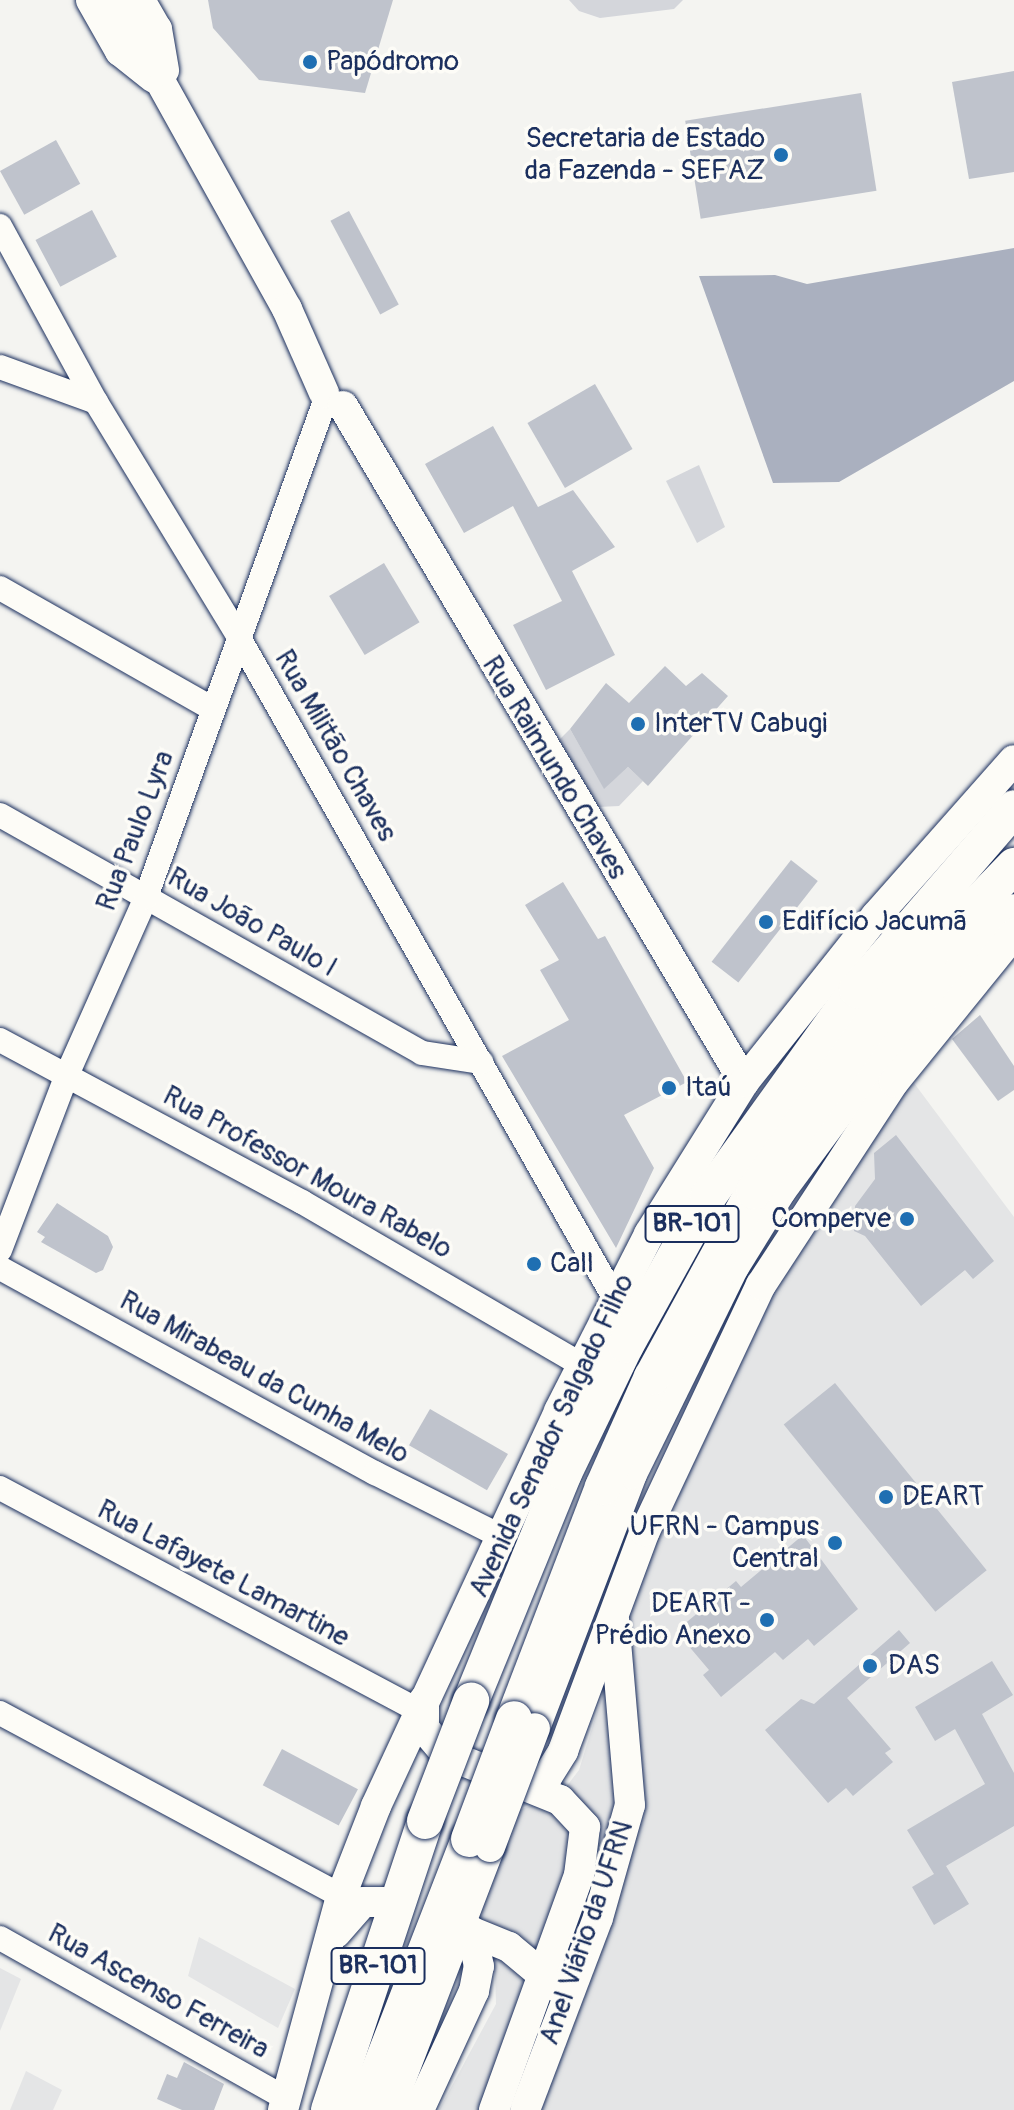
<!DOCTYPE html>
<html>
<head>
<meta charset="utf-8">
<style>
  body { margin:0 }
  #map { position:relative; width:1014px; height:2110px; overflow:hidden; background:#f4f4f1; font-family:Pangolin,sans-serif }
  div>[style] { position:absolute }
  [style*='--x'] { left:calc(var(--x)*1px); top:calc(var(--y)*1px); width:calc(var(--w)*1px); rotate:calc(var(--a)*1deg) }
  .built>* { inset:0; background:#e4e5e6 }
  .green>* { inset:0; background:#d4d6db }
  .water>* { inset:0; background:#aab0bf }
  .building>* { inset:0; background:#bfc3cc; transform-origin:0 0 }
  .roads { filter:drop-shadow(0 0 2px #1b2f5e) drop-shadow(0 0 2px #1b2f5e) }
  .minor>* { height:24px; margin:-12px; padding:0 12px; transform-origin:12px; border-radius:12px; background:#fdfcf7 }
  .major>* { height:30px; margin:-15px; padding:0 15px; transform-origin:15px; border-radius:15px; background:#fdfcf7 }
  .highway>* { height:36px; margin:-18px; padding:0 18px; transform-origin:18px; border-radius:18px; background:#fdfcf7 }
  .bridges { filter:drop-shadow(0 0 2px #1b2f5e) drop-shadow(0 0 2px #1b2f5e) }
  .major-bridge>* { height:30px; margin:-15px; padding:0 15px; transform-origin:15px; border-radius:15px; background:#fdfcf7 }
  .highway-bridge>* { height:36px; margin:-18px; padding:0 18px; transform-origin:18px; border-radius:18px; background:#fdfcf7 }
  .dots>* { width:22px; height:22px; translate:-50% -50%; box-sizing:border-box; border:4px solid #fdfcf7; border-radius:50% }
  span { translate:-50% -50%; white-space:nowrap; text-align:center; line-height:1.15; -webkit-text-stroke:7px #fdfcf7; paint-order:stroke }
  .shield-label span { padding:2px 6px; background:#fdfcf7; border:2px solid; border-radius:6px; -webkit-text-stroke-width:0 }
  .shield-label { font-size:26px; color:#1b2f5e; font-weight:700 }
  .poi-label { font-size:28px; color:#1b2f5e }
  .left { translate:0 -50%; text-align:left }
  .right { translate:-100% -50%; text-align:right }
  .street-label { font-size:28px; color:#1b2f5e }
</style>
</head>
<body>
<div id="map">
  <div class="built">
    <i style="clip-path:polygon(911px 1079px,1014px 1217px,1014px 2110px,439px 2110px,496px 2004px,495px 1973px,472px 1931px,519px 1810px,560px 1795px,579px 1770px,633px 1596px,677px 1490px,768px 1303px)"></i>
    <i style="clip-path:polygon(199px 1937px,295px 1989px,278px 2028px,188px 1976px)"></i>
    <i style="clip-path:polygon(0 1968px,21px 1979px,0 2031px)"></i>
    <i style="clip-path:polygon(26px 2071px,62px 2090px,53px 2110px,10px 2110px)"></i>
  </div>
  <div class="green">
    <i style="clip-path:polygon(569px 0,683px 0,674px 9px,600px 18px,579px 11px)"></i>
    <i style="clip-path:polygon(699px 465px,725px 527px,697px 543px,666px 481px)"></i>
    <i style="clip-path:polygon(570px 729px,604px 788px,628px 767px,643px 781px,619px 806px,598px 807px,559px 740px)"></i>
  </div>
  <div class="water">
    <i style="clip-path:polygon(1014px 248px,1014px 381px,839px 482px,773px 483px,699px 276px,775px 275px,807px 284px)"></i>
  </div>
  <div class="building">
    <i style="clip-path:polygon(208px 0,393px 0,365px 93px,259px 80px,213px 28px)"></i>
    <i style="clip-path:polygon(1014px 71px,1014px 172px,969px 179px,952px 82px)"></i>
    <i style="left:861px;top:93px;width:99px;height:178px;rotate:81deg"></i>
    <i style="left:56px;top:140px;width:50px;height:64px;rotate:61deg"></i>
    <i style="left:92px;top:210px;width:53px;height:64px;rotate:62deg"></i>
    <i style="left:349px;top:211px;width:106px;height:21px;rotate:62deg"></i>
    <i style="left:595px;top:384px;width:75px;height:78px;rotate:60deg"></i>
    <i style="clip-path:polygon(493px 426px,538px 507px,573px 490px,615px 547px,572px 571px,615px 655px,546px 690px,513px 625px,562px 601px,513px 506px,464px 533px,425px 464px)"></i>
    <i style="left:384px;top:563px;width:69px;height:64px;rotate:59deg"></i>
    <i style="clip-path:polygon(665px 666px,686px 686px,702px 673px,728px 696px,648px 786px,628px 767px,604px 789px,570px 729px,606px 683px,629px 703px)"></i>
    <i style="left:791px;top:860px;width:34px;height:129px;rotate:38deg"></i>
    <i style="clip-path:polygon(563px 882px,598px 939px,605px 936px,687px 1082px,624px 1115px,654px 1168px,616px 1248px,502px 1056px,569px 1020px,540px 970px,559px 960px,525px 905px)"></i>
    <i style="clip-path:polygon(980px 1015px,1014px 1066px,1014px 1090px,998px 1101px,952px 1039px)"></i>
    <i style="clip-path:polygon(896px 1135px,994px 1261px,973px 1279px,965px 1270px,921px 1306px,865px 1236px,854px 1231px,855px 1206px,875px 1179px,874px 1153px)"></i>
    <i style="clip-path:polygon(57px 1203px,108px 1236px,113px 1247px,103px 1270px,96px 1273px,41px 1242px,45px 1237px,37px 1232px)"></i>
    <i style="left:835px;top:1383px;width:241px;height:66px;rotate:51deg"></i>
    <i style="left:430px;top:1409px;width:90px;height:42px;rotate:30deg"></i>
    <i style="clip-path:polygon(803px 1535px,858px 1609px,814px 1646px,808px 1639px,783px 1660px,775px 1652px,721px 1697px,703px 1675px,709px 1670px,676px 1631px,736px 1581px,741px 1587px)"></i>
    <i style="clip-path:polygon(899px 1630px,910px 1643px,847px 1698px,891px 1749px,885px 1753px,893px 1762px,853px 1796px,846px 1788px,828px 1803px,765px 1730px,801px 1699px,814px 1704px)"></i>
    <i style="clip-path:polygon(992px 1661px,1013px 1695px,982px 1714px,1014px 1773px,1014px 1826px,946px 1866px,969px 1904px,934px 1925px,912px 1887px,934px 1874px,907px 1830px,985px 1784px,955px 1729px,935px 1741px,915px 1707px)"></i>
    <i style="left:282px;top:1749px;width:86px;height:41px;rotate:28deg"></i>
    <i style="clip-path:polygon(184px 2062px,224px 2084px,214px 2110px,182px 2110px,157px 2099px,167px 2074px,177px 2078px)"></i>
  </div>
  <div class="roads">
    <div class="minor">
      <i style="--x:0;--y:226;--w:200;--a:61.4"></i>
      <i style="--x:96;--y:402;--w:274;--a:58.7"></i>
      <i style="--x:238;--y:636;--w:763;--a:60.38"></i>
      <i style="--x:0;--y:367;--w:102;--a:20"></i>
      <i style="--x:0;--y:588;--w:245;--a:29.6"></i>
      <i style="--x:0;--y:815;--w:484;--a:29.4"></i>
      <i style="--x:422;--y:1053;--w:60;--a:8.7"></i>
      <i style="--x:0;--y:1040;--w:343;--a:28.2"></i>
      <i style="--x:302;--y:1202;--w:324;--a:30.2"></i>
      <i style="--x:0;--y:1250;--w:185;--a:-69.1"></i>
      <i style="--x:66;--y:1077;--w:197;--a:-66"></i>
      <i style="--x:146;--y:897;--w:524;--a:-70.15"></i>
      <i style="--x:0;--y:1268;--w:427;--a:28.7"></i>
      <i style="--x:375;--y:1473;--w:142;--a:26.7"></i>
      <i style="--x:0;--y:1488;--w:475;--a:28"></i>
      <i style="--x:0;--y:1713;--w:387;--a:28.2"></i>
      <i style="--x:0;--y:1938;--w:329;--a:29.3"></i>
    </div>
    <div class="major">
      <i style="--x:91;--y:0;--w:59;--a:60.4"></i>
      <i style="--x:120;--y:51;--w:43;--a:38.5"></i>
      <i style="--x:115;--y:0;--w:354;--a:60.9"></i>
      <i style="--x:287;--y:309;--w:92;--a:66.2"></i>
      <i style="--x:140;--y:0;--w:34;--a:60"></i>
      <i style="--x:157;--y:29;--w:42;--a:80.3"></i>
      <i style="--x:343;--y:406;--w:786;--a:59.32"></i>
      <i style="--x:424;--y:1700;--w:28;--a:90"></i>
      <i style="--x:424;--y:1728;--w:34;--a:50"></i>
      <i style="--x:446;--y:1754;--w:123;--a:22"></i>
      <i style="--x:560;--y:1800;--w:37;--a:47"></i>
      <i style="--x:585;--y:1827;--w:48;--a:97.1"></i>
      <i style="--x:579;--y:1875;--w:250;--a:109.9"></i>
      <i style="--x:535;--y:1728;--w:272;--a:-69.1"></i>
      <i style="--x:632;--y:1474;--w:231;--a:-63.8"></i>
      <i style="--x:734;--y:1267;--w:89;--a:-58.3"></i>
      <i style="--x:781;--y:1191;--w:195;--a:-53.5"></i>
      <i style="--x:897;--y:1034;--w:83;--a:-49.4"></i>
      <i style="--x:951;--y:971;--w:88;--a:-44.5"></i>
      <i style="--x:533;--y:1788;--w:18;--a:-38"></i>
      <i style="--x:547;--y:1777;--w:31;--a:-58"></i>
      <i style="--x:563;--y:1751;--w:235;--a:-69.6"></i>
      <i style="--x:645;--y:1531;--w:272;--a:-64.8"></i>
      <i style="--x:761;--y:1285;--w:243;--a:-56.8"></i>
      <i style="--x:894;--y:1082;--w:191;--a:-51"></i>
      <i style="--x:467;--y:1930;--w:45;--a:22"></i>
      <i style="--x:509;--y:1947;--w:62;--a:39.8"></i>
      <i style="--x:336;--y:1933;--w:41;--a:-48.9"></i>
      <i style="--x:363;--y:1902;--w:24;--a:0"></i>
      <i style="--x:283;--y:2110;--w:222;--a:-74.8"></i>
      <i style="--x:341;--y:1896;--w:97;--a:-68.7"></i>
      <i style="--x:376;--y:1806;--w:435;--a:-65.1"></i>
      <i style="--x:559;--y:1411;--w:199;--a:-63"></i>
      <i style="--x:649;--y:1234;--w:179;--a:-58"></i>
      <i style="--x:744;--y:1082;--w:212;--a:-51.5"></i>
      <i style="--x:876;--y:916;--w:208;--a:-48.5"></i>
      <i style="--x:389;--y:2110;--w:282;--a:-69"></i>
      <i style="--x:419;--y:2110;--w:131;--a:-65.2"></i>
      <i style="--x:474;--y:1991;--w:25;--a:-79"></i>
      <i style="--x:479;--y:1966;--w:36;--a:-103"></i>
      <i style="--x:525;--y:2110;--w:205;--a:-69.2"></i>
      <i style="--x:598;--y:1918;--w:117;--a:-74.2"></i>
      <i style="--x:630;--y:1805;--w:186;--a:-94.9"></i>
    </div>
    <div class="highway">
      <i style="--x:471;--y:1701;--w:246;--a:-67.8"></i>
      <i style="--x:564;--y:1473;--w:142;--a:-64.2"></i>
      <i style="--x:626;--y:1345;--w:169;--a:-61"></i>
      <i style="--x:708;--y:1197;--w:255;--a:-54.3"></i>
      <i style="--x:857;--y:990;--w:240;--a:-49.2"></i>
      <i style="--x:514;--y:1719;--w:248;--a:-69"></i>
      <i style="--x:603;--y:1487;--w:120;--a:-66"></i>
      <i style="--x:652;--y:1377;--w:212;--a:-61.3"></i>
      <i style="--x:754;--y:1191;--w:199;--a:-55"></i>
      <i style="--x:868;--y:1028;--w:99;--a:-50.3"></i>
      <i style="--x:931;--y:952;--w:120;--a:-46"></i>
      <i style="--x:329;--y:2110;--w:305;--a:-71.6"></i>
      <i style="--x:364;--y:2110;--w:291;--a:-68.8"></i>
    </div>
  </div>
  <div class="bridges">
    <div class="major-bridge">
      <i style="--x:490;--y:1847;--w:127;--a:-69.3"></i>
    </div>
    <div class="highway-bridge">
      <i style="--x:425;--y:1821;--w:129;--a:-69"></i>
      <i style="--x:469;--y:1839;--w:128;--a:-69.4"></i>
    </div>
  </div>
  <div class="dots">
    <i style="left:310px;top:62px;background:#1f6fb2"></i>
    <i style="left:781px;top:155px;background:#1f6fb2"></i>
    <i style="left:638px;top:724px;background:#1f6fb2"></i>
    <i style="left:766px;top:922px;background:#1f6fb2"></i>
    <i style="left:669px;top:1088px;background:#1f6fb2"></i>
    <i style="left:907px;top:1219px;background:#1f6fb2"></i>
    <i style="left:534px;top:1264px;background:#1f6fb2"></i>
    <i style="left:886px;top:1497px;background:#1f6fb2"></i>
    <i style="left:835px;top:1543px;background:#1f6fb2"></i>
    <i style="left:767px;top:1620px;background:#1f6fb2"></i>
    <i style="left:870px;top:1666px;background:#1f6fb2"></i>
  </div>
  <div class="shield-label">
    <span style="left:692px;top:1224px">BR-101</span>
    <span style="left:378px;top:1966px">BR-101</span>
  </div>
  <div class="poi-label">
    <span class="left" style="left:326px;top:62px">Papódromo</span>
    <span class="right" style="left:765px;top:155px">Secretaria de Estado<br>da Fazenda - SEFAZ</span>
    <span class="left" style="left:654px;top:724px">InterTV Cabugi</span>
    <span class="left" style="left:782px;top:922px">Edifício Jacumã</span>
    <span class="left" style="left:685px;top:1088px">Itaú</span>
    <span class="right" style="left:891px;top:1219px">Comperve</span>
    <span class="left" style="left:550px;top:1264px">Call</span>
    <span class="left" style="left:902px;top:1497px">DEART</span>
    <span class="right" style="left:819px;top:1543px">UFRN - Campus<br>Central</span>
    <span class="right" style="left:751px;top:1620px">DEART -<br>Prédio Anexo</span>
    <span class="left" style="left:888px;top:1666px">DAS</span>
  </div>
  <div class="street-label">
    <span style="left:335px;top:746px;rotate:60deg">Rua Militão Chaves</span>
    <span style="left:554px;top:768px;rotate:59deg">Rua Raimundo Chaves</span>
    <span style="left:136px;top:831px;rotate:-69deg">Rua Paulo Lyra</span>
    <span style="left:252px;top:923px;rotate:30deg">Rua João Paulo I</span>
    <span style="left:307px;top:1173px;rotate:29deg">Rua Professor Moura Rabelo</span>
    <span style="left:264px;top:1378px;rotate:29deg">Rua Mirabeau da Cunha Melo</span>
    <span style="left:552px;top:1436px;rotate:-65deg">Avenida Senador Salgado Filho</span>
    <span style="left:223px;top:1574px;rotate:28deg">Rua Lafayete Lamartine</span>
    <span style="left:587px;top:1933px;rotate:-71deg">Anel Viário da UFRN</span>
    <span style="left:158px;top:1992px;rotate:29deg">Rua Ascenso Ferreira</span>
  </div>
</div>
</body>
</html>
